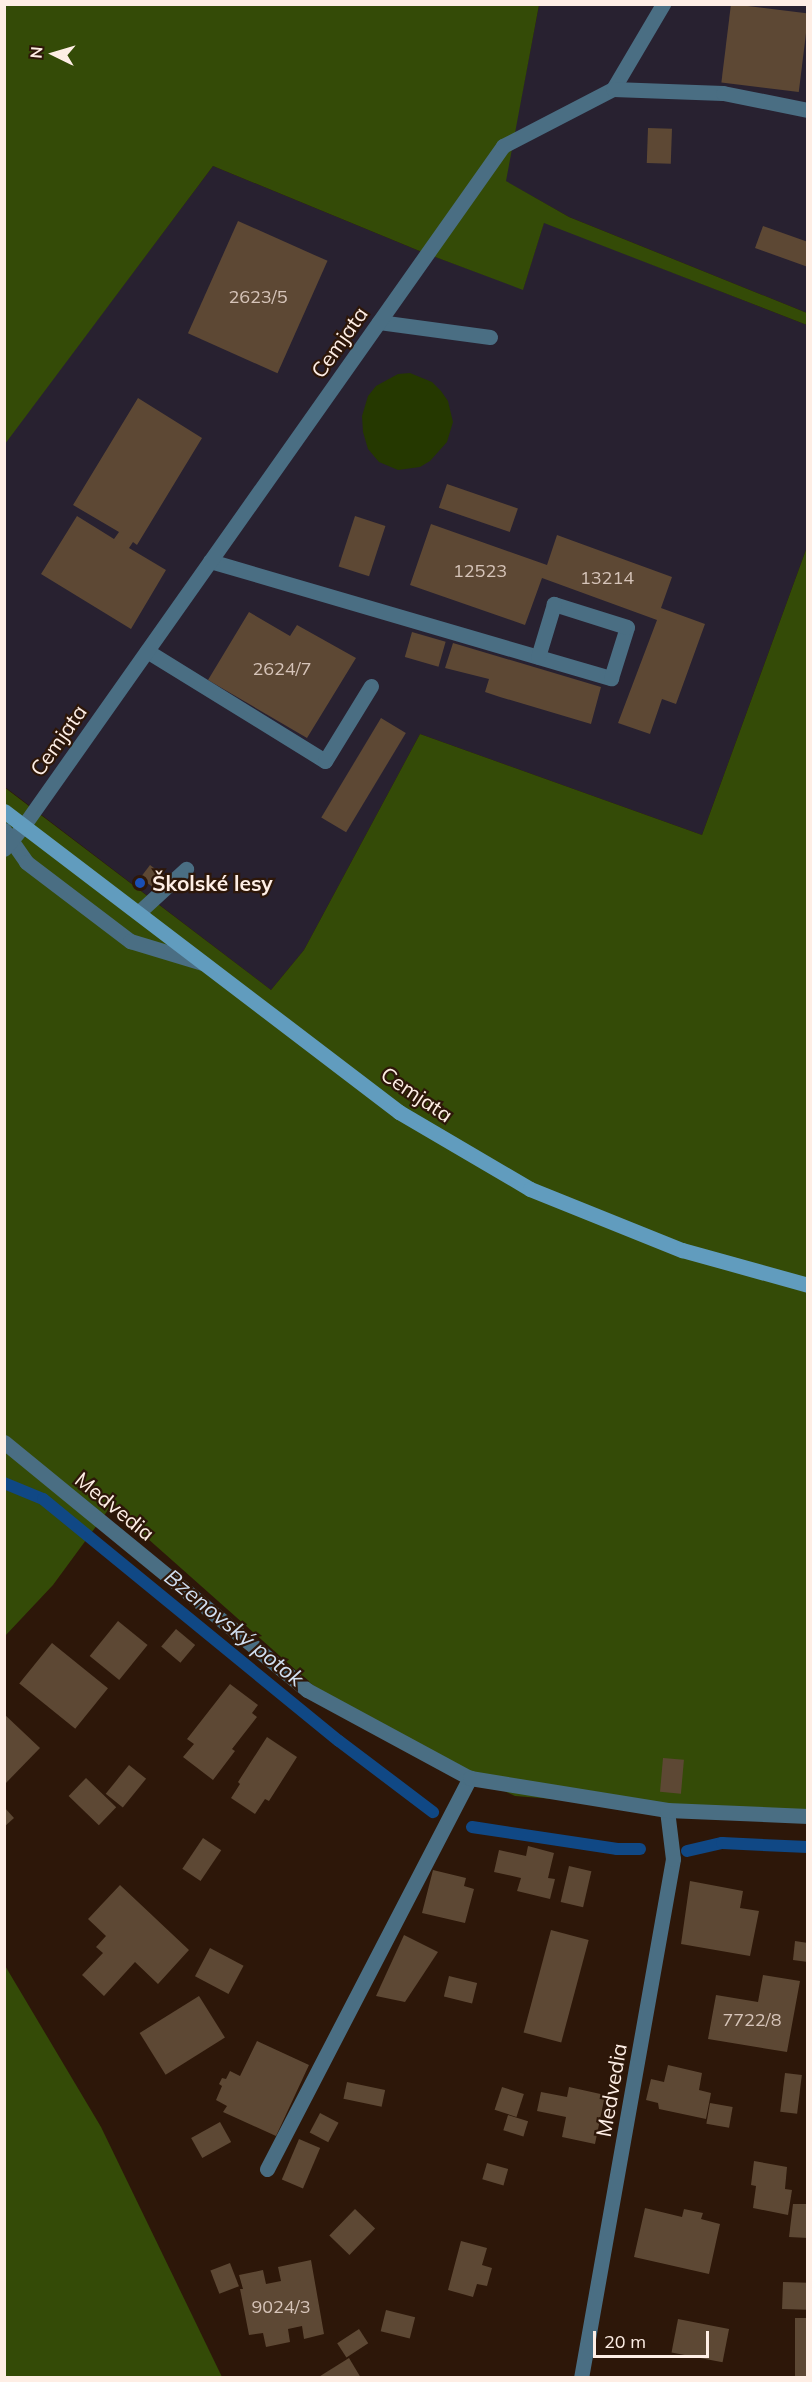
<!DOCTYPE html>
<html>
<head>
<meta charset="utf-8">
<style>
  body { margin:0 }
  #map { position:relative; width:812px; height:2382px; overflow:hidden; background:#2d1709; font-family:Mulish,sans-serif }
  div>[style] { position:absolute }
  [style*='--x'] { left:calc(var(--x)*1px); top:calc(var(--y)*1px); width:calc(var(--w)*1px); rotate:calc(var(--a)*1deg) }
  .industrial>* { inset:0; background:#282130 }
  .green>* { inset:0; background:#253800 }
  .forest>* { inset:0; background:#344b07 }
  .stream>* { height:12px; margin:-6px; padding:0 6px; transform-origin:6px; border-radius:6px; background:#104885 }
  .building>* { inset:0; background:#5d4834; transform-origin:0 0 }
  .lane>* { height:15px; margin:-7.5px; padding:0 7.5px; transform-origin:7.5px; border-radius:7.5px; background:#4a6e83 }
  .street>* { height:15px; margin:-7.5px; padding:0 7.5px; transform-origin:7.5px; border-radius:7.5px; background:#4a6e83 }
  .secondary>* { height:15px; margin:-7.5px; padding:0 7.5px; transform-origin:7.5px; border-radius:7.5px; background:#619cbe }
  .dots>* { width:16px; height:16px; translate:-50% -50%; box-sizing:border-box; border:3px solid #2d1709; border-radius:50% }
  span { translate:-50% -50%; white-space:nowrap; text-align:center; line-height:1.15; -webkit-text-stroke:4.5px #2d1709; paint-order:stroke }
  .number-label { font-size:18px; color:#d6c4b9 }
  .number-label span { -webkit-text-stroke-width:0 }
  .street-label { font-size:21px; color:#feeee5 }
  .poi-label { font-size:21px; color:#feeee5; font-weight:700 }
  .left { translate:0 -50%; text-align:left }
  .water-label { font-size:22px; color:#d0def0; font-style:italic }
  .frame { position:absolute; inset:0; border:6px solid #feeee5; pointer-events:none }
  .north { position:absolute; left:24px; top:24px; width:60px; height:60px; -webkit-text-stroke:4px #2d1709; paint-order:stroke; rotate:275deg; font-size:16px; font-weight:700; line-height:24px; text-align:center; color:#feeee5 }
  .north::after { content:''; display:block; margin:auto; width:21px; height:27px; background:#feeee5; clip-path:polygon(50% 0,100% 100%,50% 72%,0 100%) }
  .scale { position:absolute; left:593px; top:2331px; width:116px; height:27px; box-sizing:border-box; border:3px solid #feeee5; border-top:0; padding-left:8px; font-size:18px; line-height:21px; white-space:nowrap; color:#feeee5; -webkit-text-stroke:4px #2d1709; paint-order:stroke }
</style>
</head>
<body>
<div id="map">
  <div class="industrial">
    <i style="clip-path:polygon(539px 5px,807px 5px,807px 313px,569px 217px,505px 181px)"></i>
    <i style="clip-path:polygon(213px 166px,422px 252px,523px 289px,544px 222px,807px 325px,807px 547px,702px 835px,420px 734px,304px 950px,271px 990px,5px 787px,4px 444px)"></i>
  </div>
  <div class="green">
    <i style="clip-path:polygon(410px 373px,432px 382px,441px 391px,448px 401px,453px 422px,447px 442px,430px 461px,420px 467px,398px 470px,379px 462px,368px 449px,363px 432px,362px 416px,368px 396px,376px 386px,398px 374px)"></i>
  </div>
  <div class="forest">
    <i style="clip-path:polygon(5px 5px,539px 5px,506px 181px,569px 217px,807px 313px,807px 325px,544px 223px,523px 290px,422px 252px,213px 166px,5px 444px)"></i>
    <i style="clip-path:polygon(807px 547px,807px 1819px,515px 1796px,351px 1719px,111px 1506px,53px 1585px,5px 1636px,4px 787px,271px 990px,304px 950px,420px 734px,702px 835px)"></i>
    <i style="clip-path:polygon(4px 1964px,101px 2127px,222px 2377px,5px 2377px)"></i>
  </div>
  <div class="stream">
    <i style="--x:4;--y:1483;--w:42;--a:22.3"></i>
    <i style="--x:43;--y:1499;--w:382;--a:39.3"></i>
    <i style="--x:339;--y:1741;--w:118;--a:37.1"></i>
    <i style="--x:472;--y:1827;--w:147;--a:8.6"></i>
    <i style="--x:617;--y:1849;--w:23;--a:0"></i>
    <i style="--x:687;--y:1851;--w:36;--a:-13"></i>
    <i style="--x:722;--y:1843;--w:86;--a:2.7"></i>
  </div>
  <div class="building">
    <i style="left:731px;top:4px;width:78px;height:79px;rotate:7deg"></i>
    <i style="left:648px;top:128px;width:24px;height:35px;rotate:2deg"></i>
    <i style="left:238px;top:221px;width:98px;height:123px;rotate:24deg"></i>
    <i style="clip-path:polygon(763px 226px,808px 242px,808px 267px,755px 248px)"></i>
    <i style="clip-path:polygon(138px 398px,202px 438px,137px 545px,133px 542px,129px 548px,166px 570px,131px 629px,41px 574px,77px 516px,114px 539px,119px 532px,73px 505px)"></i>
    <i style="left:447px;top:484px;width:75px;height:25px;rotate:19deg"></i>
    <i style="left:355px;top:516px;width:32px;height:53px;rotate:18deg"></i>
    <i style="clip-path:polygon(431px 524px,547px 565px,557px 535px,672px 577px,661px 608px,705px 624px,676px 704px,662px 699px,650px 734px,618px 723px,657px 620px,542px 578px,525px 625px,410px 585px)"></i>
    <i style="clip-path:polygon(249px 612px,290px 636px,297px 625px,356px 658px,307px 738px,208px 680px)"></i>
    <i style="left:412px;top:632px;width:35px;height:26px;rotate:16deg"></i>
    <i style="clip-path:polygon(453px 643px,601px 687px,591px 724px,500px 697px,485px 692px,489px 679px,445px 668px)"></i>
    <i style="left:381px;top:718px;width:29px;height:116px;rotate:31deg"></i>
    <i style="left:150px;top:865px;width:21px;height:16px;rotate:37deg"></i>
    <i style="left:118px;top:1621px;width:38px;height:45px;rotate:39deg"></i>
    <i style="left:176px;top:1629px;width:25px;height:23px;rotate:40deg"></i>
    <i style="left:52px;top:1643px;width:72px;height:52px;rotate:39deg"></i>
    <i style="clip-path:polygon(230px 1684px,258px 1705px,252px 1713px,257px 1717px,232px 1749px,235px 1751px,213px 1780px,183px 1757px,194px 1744px,187px 1739px)"></i>
    <i style="clip-path:polygon(4px 1714px,40px 1748px,4px 1785px)"></i>
    <i style="clip-path:polygon(267px 1737px,297px 1757px,269px 1801px,265px 1799px,255px 1814px,231px 1798px,240px 1784px,238px 1782px)"></i>
    <i style="left:663px;top:1758px;width:21px;height:34px;rotate:5deg"></i>
    <i style="left:129px;top:1765px;width:22px;height:37px;rotate:39deg"></i>
    <i style="left:86px;top:1778px;width:42px;height:25px;rotate:44deg"></i>
    <i style="clip-path:polygon(4px 1807px,14px 1818px,4px 1827px)"></i>
    <i style="left:203px;top:1838px;width:22px;height:37px;rotate:34deg"></i>
    <i style="clip-path:polygon(528px 1846px,554px 1853px,548px 1878px,555px 1879px,550px 1899px,517px 1891px,521px 1878px,494px 1872px,499px 1850px,526px 1856px)"></i>
    <i style="left:569px;top:1866px;width:23px;height:37px;rotate:13deg"></i>
    <i style="clip-path:polygon(433px 1870px,466px 1878px,464px 1886px,474px 1889px,465px 1923px,422px 1913px)"></i>
    <i style="clip-path:polygon(690px 1881px,743px 1891px,740px 1908px,759px 1911px,750px 1956px,681px 1944px)"></i>
    <i style="clip-path:polygon(120px 1885px,189px 1950px,158px 1984px,135px 1962px,104px 1996px,82px 1975px,103px 1953px,96px 1947px,106px 1936px,88px 1919px)"></i>
    <i style="left:551px;top:1930px;width:39px;height:106px;rotate:15deg"></i>
    <i style="clip-path:polygon(404px 1935px,438px 1952px,405px 2002px,376px 1996px)"></i>
    <i style="clip-path:polygon(795px 1941px,808px 1943px,808px 1962px,793px 1960px)"></i>
    <i style="left:210px;top:1948px;width:38px;height:32px;rotate:28deg"></i>
    <i style="clip-path:polygon(763px 1975px,800px 1981px,787px 2052px,708px 2039px,716px 1995px,758px 2002px)"></i>
    <i style="left:449px;top:1976px;width:29px;height:21px;rotate:14deg"></i>
    <i style="left:199px;top:1996px;width:49px;height:70px;rotate:58deg"></i>
    <i style="clip-path:polygon(257px 2041px,309px 2065px,276px 2136px,223px 2112px,227px 2106px,216px 2100px,222px 2086px,219px 2084px,222px 2078px,226px 2079px,230px 2071px,240px 2076px)"></i>
    <i style="clip-path:polygon(668px 2065px,702px 2073px,699px 2090px,711px 2093px,706px 2119px,659px 2109px,658px 2103px,646px 2100px,651px 2079px,664px 2082px)"></i>
    <i style="left:785px;top:2073px;width:17px;height:39px;rotate:7deg"></i>
    <i style="left:347px;top:2082px;width:39px;height:17px;rotate:12deg"></i>
    <i style="left:502px;top:2087px;width:23px;height:24px;rotate:18deg"></i>
    <i style="clip-path:polygon(569px 2087px,605px 2095px,595px 2144px,562px 2137px,566px 2117px,537px 2111px,541px 2092px,567px 2097px)"></i>
    <i style="left:710px;top:2103px;width:23px;height:21px;rotate:10deg"></i>
    <i style="left:320px;top:2113px;width:21px;height:22px;rotate:28deg"></i>
    <i style="left:508px;top:2115px;width:21px;height:16px;rotate:17deg"></i>
    <i style="left:220px;top:2122px;width:23px;height:33px;rotate:61deg"></i>
    <i style="left:299px;top:2139px;width:23px;height:44px;rotate:23deg"></i>
    <i style="clip-path:polygon(754px 2161px,787px 2167px,785px 2189px,792px 2190px,788px 2215px,753px 2208px,756px 2186px,751px 2185px)"></i>
    <i style="left:487px;top:2163px;width:22px;height:17px;rotate:16deg"></i>
    <i style="clip-path:polygon(793px 2204px,808px 2204px,808px 2238px,789px 2237px)"></i>
    <i style="clip-path:polygon(645px 2208px,682px 2217px,684px 2209px,703px 2213px,701px 2219px,720px 2224px,709px 2274px,634px 2257px)"></i>
    <i style="left:355px;top:2209px;width:28px;height:37px;rotate:44deg"></i>
    <i style="clip-path:polygon(461px 2241px,487px 2248px,482px 2265px,492px 2268px,487px 2286px,477px 2284px,473px 2297px,448px 2290px)"></i>
    <i style="clip-path:polygon(311px 2260px,324px 2334px,304px 2339px,302px 2326px,288px 2329px,290px 2342px,266px 2347px,263px 2333px,249px 2335px,240px 2289px,243px 2289px,239px 2275px,263px 2270px,266px 2284px,281px 2281px,278px 2267px)"></i>
    <i style="left:230px;top:2263px;width:25px;height:21px;rotate:69deg"></i>
    <i style="left:783px;top:2282px;width:25px;height:27px;rotate:2deg"></i>
    <i style="left:386px;top:2310px;width:30px;height:22px;rotate:14deg"></i>
    <i style="left:795px;top:2318px;width:13px;height:60px"></i>
    <i style="left:678px;top:2319px;width:52px;height:34px;rotate:11deg"></i>
    <i style="left:359px;top:2329px;width:17px;height:26px;rotate:57deg"></i>
    <i style="clip-path:polygon(349px 2358px,361px 2378px,317px 2378px)"></i>
  </div>
  <div class="lane">
    <i style="--x:613;--y:89;--w:99;--a:-59.5"></i>
    <i style="--x:379;--y:322;--w:112;--a:7.7"></i>
    <i style="--x:210;--y:561;--w:418;--a:16.3"></i>
    <i style="--x:611;--y:678;--w:53;--a:-72.6"></i>
    <i style="--x:627;--y:627;--w:77;--a:-162.5"></i>
    <i style="--x:554;--y:604;--w:55;--a:106.8"></i>
    <i style="--x:147;--y:651;--w:209;--a:31.7"></i>
    <i style="--x:325;--y:761;--w:88;--a:-58.5"></i>
    <i style="--x:24;--y:825;--w:831;--a:-54.8"></i>
    <i style="--x:503;--y:146;--w:124;--a:-27.4"></i>
    <i style="--x:613;--y:89;--w:110;--a:2.1"></i>
    <i style="--x:723;--y:93;--w:87;--a:11.3"></i>
    <i style="--x:4;--y:830;--w:39;--a:55"></i>
    <i style="--x:26;--y:862;--w:131;--a:37.2"></i>
    <i style="--x:130;--y:941;--w:76;--a:16.8"></i>
    <i style="--x:139;--y:912;--w:64;--a:-42.5"></i>
    <i style="--x:267;--y:2169;--w:441;--a:-62.6"></i>
    <i style="--x:581;--y:2378;--w:527;--a:-79.95"></i>
    <i style="--x:673;--y:1859;--w:49;--a:-97"></i>
  </div>
  <div class="street">
    <i style="--x:4;--y:849;--w:31;--a:-50"></i>
    <i style="--x:4;--y:1442;--w:392;--a:39.3"></i>
    <i style="--x:307;--y:1690;--w:185;--a:28.4"></i>
    <i style="--x:470;--y:1778;--w:200;--a:9.2"></i>
    <i style="--x:667;--y:1810;--w:141;--a:2.4"></i>
  </div>
  <div class="secondary">
    <i style="--x:4;--y:811;--w:497;--a:37.3"></i>
    <i style="--x:399;--y:1112;--w:152;--a:30.4"></i>
    <i style="--x:530;--y:1189;--w:164;--a:21.9"></i>
    <i style="--x:682;--y:1250;--w:131;--a:15.5"></i>
  </div>
  <div class="dots">
    <i style="left:140px;top:883px;background:#1a4fb4"></i>
  </div>
  <div class="number-label">
    <span style="left:258px;top:297px">2623/5</span>
    <span style="left:480px;top:571px">12523</span>
    <span style="left:607px;top:578px">13214</span>
    <span style="left:282px;top:669px">2624/7</span>
    <span style="left:752px;top:2020px">7722/8</span>
    <span style="left:281px;top:2307px">9024/3</span>
  </div>
  <div class="street-label">
    <span style="left:339px;top:342px;rotate:-55deg">Cemjata</span>
    <span style="left:58px;top:740px;rotate:-55deg">Cemjata</span>
    <span style="left:417px;top:1094px;rotate:34deg">Cemjata</span>
    <span style="left:115px;top:1506px;rotate:39deg">Medvedia</span>
    <span style="left:611px;top:2090px;rotate:-80deg">Medvedia</span>
  </div>
  <div class="poi-label">
    <span class="left" style="left:152px;top:883px">Školské lesy</span>
  </div>
  <div class="water-label">
    <span style="left:234px;top:1628px;rotate:39deg">Bzenovský potok</span>
  </div>
  <div class="frame"></div>
  <div class="north">N</div>
  <div class="scale">20 m</div>
</div>
</body>
</html>
